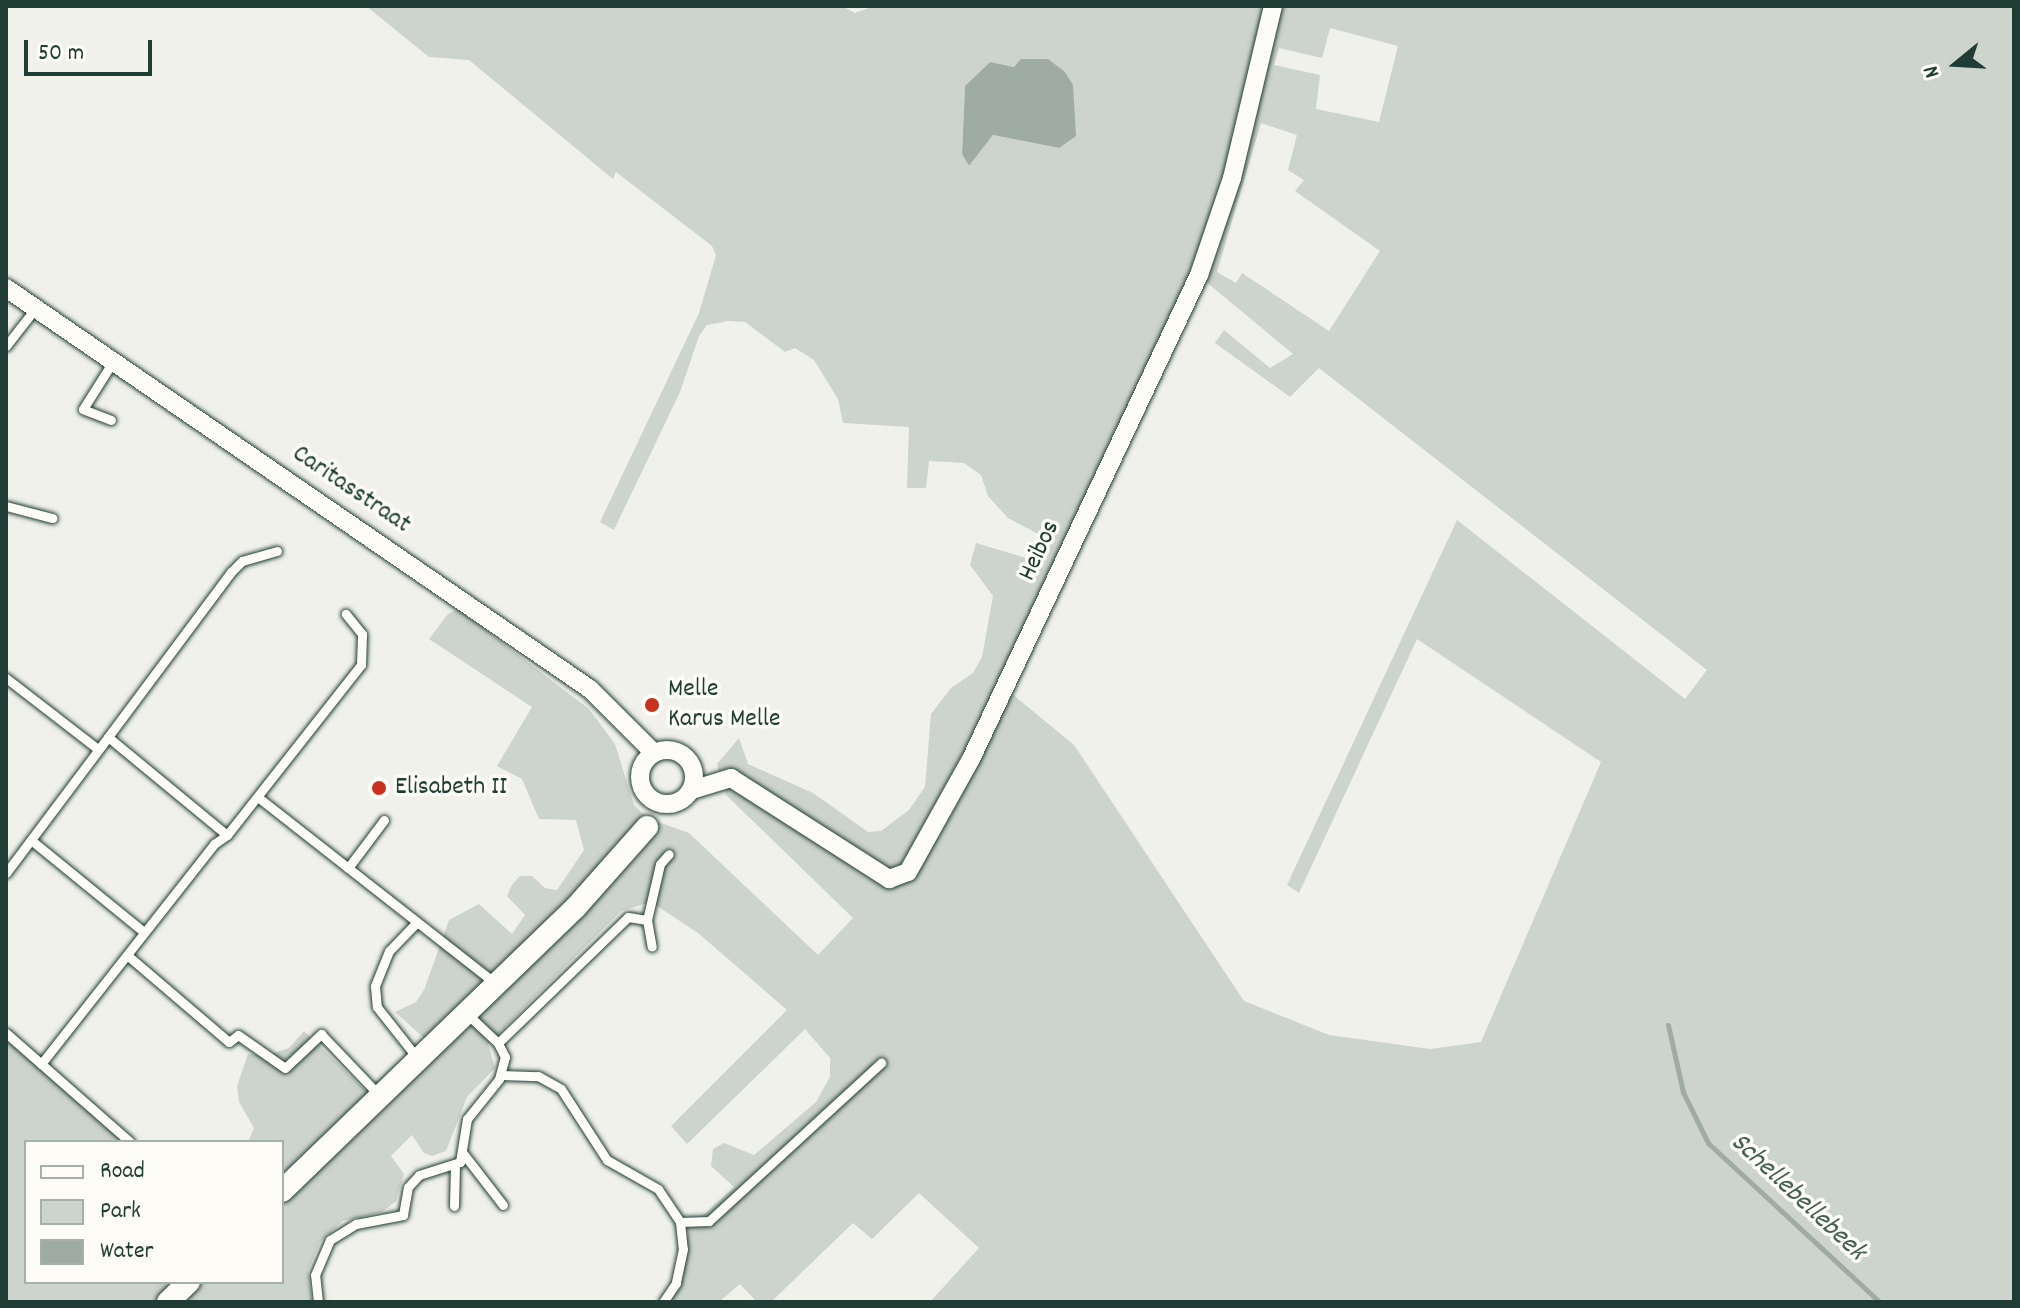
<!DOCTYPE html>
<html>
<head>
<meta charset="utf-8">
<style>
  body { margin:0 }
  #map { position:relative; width:2020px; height:1308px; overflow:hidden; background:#f0f1eb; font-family:Dekko,sans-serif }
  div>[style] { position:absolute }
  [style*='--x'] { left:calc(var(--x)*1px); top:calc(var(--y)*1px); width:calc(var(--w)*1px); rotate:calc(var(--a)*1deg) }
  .green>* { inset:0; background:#cdd3cd }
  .water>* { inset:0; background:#9faca4 }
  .stream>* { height:5px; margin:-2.5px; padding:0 2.5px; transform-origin:2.5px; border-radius:2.5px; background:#9faca4 }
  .roads { filter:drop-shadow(0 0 2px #1f3d34) drop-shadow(0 0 2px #1f3d34) }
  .service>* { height:9px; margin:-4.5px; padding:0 4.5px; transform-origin:4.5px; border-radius:4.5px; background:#fdfcf7 }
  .minor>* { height:18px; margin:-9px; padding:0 9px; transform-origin:9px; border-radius:9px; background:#fdfcf7 }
  .minor>.ring { margin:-9px; padding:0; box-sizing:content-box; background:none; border:18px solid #fdfcf7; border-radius:50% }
  .tertiary>* { height:22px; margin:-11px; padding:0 11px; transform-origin:11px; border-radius:11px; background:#fdfcf7 }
  .dots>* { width:22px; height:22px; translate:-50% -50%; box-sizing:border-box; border:4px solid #fdfcf7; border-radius:50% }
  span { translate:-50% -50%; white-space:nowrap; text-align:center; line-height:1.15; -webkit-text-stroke:7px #fdfcf7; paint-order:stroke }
  .street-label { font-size:26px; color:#1f3d34 }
  .poi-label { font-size:26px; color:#1f3d34 }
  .left { translate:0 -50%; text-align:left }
  .water-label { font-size:28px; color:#455e56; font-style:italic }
  .frame { position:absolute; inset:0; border:8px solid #1f3d34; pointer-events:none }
  .legend { position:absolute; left:24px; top:1140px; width:260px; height:144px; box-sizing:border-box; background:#fdfcf7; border:2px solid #a4b0a9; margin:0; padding:10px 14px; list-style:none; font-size:24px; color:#1f3d34 }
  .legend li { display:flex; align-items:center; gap:16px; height:40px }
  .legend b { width:40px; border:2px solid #a4b0a9 }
  .north { position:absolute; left:1916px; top:24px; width:80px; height:80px; -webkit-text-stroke:6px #fdfcf7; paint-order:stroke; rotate:252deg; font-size:22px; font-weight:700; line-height:32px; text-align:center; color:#1f3d34 }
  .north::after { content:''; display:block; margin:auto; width:28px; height:36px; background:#1f3d34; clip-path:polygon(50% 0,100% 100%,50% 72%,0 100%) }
  .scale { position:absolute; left:24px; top:40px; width:128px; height:36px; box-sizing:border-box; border:4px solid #1f3d34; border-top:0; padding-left:10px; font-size:24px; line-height:28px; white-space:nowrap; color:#1f3d34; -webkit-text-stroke:6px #fdfcf7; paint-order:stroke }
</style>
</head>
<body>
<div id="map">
  <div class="green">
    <i style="clip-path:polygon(evenodd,366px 6px,842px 6px,855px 13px,874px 6px,2014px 6px,2014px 1302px,930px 1302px,979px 1248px,919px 1193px,872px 1239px,853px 1223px,771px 1302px,757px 1302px,740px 1284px,719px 1302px,667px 1302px,679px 1287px,689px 1228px,734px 1187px,711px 1166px,713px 1149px,724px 1143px,754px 1155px,816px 1102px,830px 1077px,830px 1058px,805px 1029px,687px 1144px,671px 1126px,787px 1010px,698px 933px,651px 902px,621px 911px,488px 1044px,495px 1068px,467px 1097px,446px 1151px,432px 1156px,424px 1153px,412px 1135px,391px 1156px,404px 1174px,396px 1201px,382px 1212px,343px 1221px,320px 1242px,308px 1271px,312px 1302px,182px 1302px,201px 1282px,282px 1282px,282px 1203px,345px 1142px,282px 1178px,282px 1142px,248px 1142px,254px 1128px,239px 1102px,237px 1086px,248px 1054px,268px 1055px,289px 1048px,304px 1031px,366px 1091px,424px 1038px,395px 1012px,416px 1002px,424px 990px,449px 920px,479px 904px,512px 934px,525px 915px,507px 896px,512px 885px,520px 876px,532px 876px,545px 888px,557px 890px,584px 850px,576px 820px,539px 819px,522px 779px,497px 766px,532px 707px,429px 639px,448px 614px,458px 609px,589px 709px,615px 744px,634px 805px,647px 818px,689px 833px,818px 955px,853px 918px,726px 795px,717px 764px,739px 738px,748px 764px,813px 793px,868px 832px,881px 831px,909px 810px,925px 787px,931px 714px,951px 688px,973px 673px,982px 657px,993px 596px,970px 565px,976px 543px,1026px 558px,1040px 548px,1040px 535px,1008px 518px,988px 496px,981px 475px,964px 463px,929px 461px,926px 488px,907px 488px,909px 427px,843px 423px,838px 399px,814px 360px,795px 348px,785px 352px,745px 322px,728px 321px,707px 325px,699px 336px,680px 392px,614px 530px,600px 522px,699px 313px,716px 255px,712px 246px,616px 172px,613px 179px,469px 60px,429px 57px,366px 6px,1330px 28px,1398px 46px,1379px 122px,1316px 109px,1320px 75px,1274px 65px,1279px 48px,1322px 58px,1330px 28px,366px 6px,990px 62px,1014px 67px,1059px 148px,993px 135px,969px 166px,962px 154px,965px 86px,990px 62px,366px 6px,1261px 123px,1297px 135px,1288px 170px,1304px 180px,1295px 191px,1380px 251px,1329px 331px,1242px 273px,1236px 283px,1217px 272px,1261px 123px,366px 6px,1199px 276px,1293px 354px,1270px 368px,1224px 330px,1215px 343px,1290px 397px,1319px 368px,1707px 670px,1685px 699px,1457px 520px,1287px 885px,1299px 893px,1417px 639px,1601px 762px,1481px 1042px,1430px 1049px,1329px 1035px,1244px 1001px,1074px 745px,1011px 693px,1199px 276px)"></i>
    <i style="clip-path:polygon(6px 1033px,126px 1142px,26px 1142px,26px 1282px,174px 1282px,155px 1302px,6px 1302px)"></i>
  </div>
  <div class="water">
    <i style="clip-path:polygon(1021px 59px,1048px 59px,1065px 72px,1073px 85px,1076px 136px,1059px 148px,993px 135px,969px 166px,962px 154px,965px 86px,990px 62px,1014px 67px)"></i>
  </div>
  <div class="stream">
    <i style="--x:1668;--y:1025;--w:69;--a:77.4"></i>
    <i style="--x:1683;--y:1092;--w:57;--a:63.9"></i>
    <i style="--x:1708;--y:1143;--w:234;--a:42.8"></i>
  </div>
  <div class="roads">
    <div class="service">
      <i style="--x:6;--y:346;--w:46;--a:-52.1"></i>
      <i style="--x:111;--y:420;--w:30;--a:-159"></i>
      <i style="--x:83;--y:409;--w:54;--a:-57.8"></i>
      <i style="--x:6;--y:506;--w:48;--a:14.6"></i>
      <i style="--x:277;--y:551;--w:36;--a:164"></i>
      <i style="--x:242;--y:561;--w:16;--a:135"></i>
      <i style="--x:231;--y:572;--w:206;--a:126.7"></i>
      <i style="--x:108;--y:737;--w:154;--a:39.5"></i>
      <i style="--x:227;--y:835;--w:216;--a:-51.8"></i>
      <i style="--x:361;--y:665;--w:31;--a:-88"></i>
      <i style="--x:362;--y:634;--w:26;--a:-129"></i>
      <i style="--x:6;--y:678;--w:116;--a:37.7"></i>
      <i style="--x:259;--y:798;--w:300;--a:38.1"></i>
      <i style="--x:31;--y:840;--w:146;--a:39.2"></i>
      <i style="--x:348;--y:868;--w:60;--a:-53.1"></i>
      <i style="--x:6;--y:873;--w:170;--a:-53.1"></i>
      <i style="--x:647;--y:920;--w:57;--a:-76.9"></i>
      <i style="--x:660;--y:864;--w:13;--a:-48"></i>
      <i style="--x:417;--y:922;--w:40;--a:134"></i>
      <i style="--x:389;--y:951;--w:38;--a:112"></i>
      <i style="--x:375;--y:986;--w:21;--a:85"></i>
      <i style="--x:377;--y:1007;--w:66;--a:51.7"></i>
      <i style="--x:127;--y:955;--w:134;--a:40.5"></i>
      <i style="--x:229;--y:1042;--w:11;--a:-38"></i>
      <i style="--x:238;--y:1035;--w:57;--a:35.1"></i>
      <i style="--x:285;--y:1068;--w:50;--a:-43.4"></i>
      <i style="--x:321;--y:1034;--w:86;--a:46.4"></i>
      <i style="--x:6;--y:1033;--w:165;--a:41.3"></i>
      <i style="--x:498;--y:1043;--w:181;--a:-44.1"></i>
      <i style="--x:628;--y:917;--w:19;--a:9"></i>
      <i style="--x:647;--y:920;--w:27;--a:80"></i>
      <i style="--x:41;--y:1064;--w:280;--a:-51.8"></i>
      <i style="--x:214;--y:844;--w:16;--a:-35"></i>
      <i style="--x:501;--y:1075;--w:37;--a:2"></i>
      <i style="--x:538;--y:1076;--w:26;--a:29"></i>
      <i style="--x:561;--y:1089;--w:85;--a:57.1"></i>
      <i style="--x:607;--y:1160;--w:59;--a:29.6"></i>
      <i style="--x:658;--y:1189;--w:40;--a:56"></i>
      <i style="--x:680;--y:1222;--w:27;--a:84"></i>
      <i style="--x:683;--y:1249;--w:35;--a:102"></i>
      <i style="--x:676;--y:1283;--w:23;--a:124"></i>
      <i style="--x:462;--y:1152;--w:67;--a:52.3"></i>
      <i style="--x:454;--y:1206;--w:42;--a:-88.6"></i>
      <i style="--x:680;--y:1222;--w:29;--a:-2"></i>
      <i style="--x:709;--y:1221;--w:234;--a:-42.6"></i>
      <i style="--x:318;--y:1302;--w:27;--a:-96"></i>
      <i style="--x:315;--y:1275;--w:38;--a:-67"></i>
      <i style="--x:330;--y:1240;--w:31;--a:-32"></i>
      <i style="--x:356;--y:1224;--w:48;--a:-10.8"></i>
      <i style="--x:403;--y:1215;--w:28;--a:-80"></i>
      <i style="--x:408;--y:1187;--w:16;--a:-47"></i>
      <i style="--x:419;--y:1175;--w:43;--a:-17.6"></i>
      <i style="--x:460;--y:1162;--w:44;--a:-80.8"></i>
      <i style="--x:467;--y:1119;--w:51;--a:-51.3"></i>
      <i style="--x:499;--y:1079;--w:23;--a:-75"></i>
      <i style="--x:505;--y:1057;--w:16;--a:-117"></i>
      <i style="--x:498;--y:1043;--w:44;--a:-136.8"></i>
    </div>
    <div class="minor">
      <i style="--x:6;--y:288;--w:708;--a:34.48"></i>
      <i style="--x:590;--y:689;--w:89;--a:45"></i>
      <i class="ring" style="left:640px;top:750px;width:36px;height:36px"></i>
      <i style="--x:692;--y:790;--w:41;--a:-17.1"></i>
      <i style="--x:731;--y:778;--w:188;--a:32.6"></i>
      <i style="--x:889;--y:879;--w:20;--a:-20"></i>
      <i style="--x:908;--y:872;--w:129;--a:-60.9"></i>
      <i style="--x:971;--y:759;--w:535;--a:-64.78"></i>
      <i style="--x:1199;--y:275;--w:102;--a:-71.2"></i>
      <i style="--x:1232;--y:178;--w:177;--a:-76.6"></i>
    </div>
    <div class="tertiary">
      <i style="--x:282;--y:1191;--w:409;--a:-44"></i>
      <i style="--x:576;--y:907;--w:107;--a:-48.4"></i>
      <i style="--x:168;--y:1302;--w:29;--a:-44"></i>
    </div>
  </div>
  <div class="dots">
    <i style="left:652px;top:705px;background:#c8321e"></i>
    <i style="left:379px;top:788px;background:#c8321e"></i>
  </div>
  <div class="street-label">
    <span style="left:351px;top:490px;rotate:34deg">Caritasstraat</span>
    <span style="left:1040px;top:551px;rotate:-65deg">Heibos</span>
  </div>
  <div class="poi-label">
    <span class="left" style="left:668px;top:705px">Melle<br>Karus Melle</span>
    <span class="left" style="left:395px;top:788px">Elisabeth II</span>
  </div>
  <div class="water-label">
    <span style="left:1797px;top:1198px;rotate:43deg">Schellebellebeek</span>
  </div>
  <div class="frame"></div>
  <ul class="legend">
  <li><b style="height:10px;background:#fdfcf7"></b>Road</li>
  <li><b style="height:22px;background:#cdd3cd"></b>Park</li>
  <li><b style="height:22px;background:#9faca4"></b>Water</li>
  </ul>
  <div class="north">N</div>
  <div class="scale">50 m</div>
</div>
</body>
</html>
